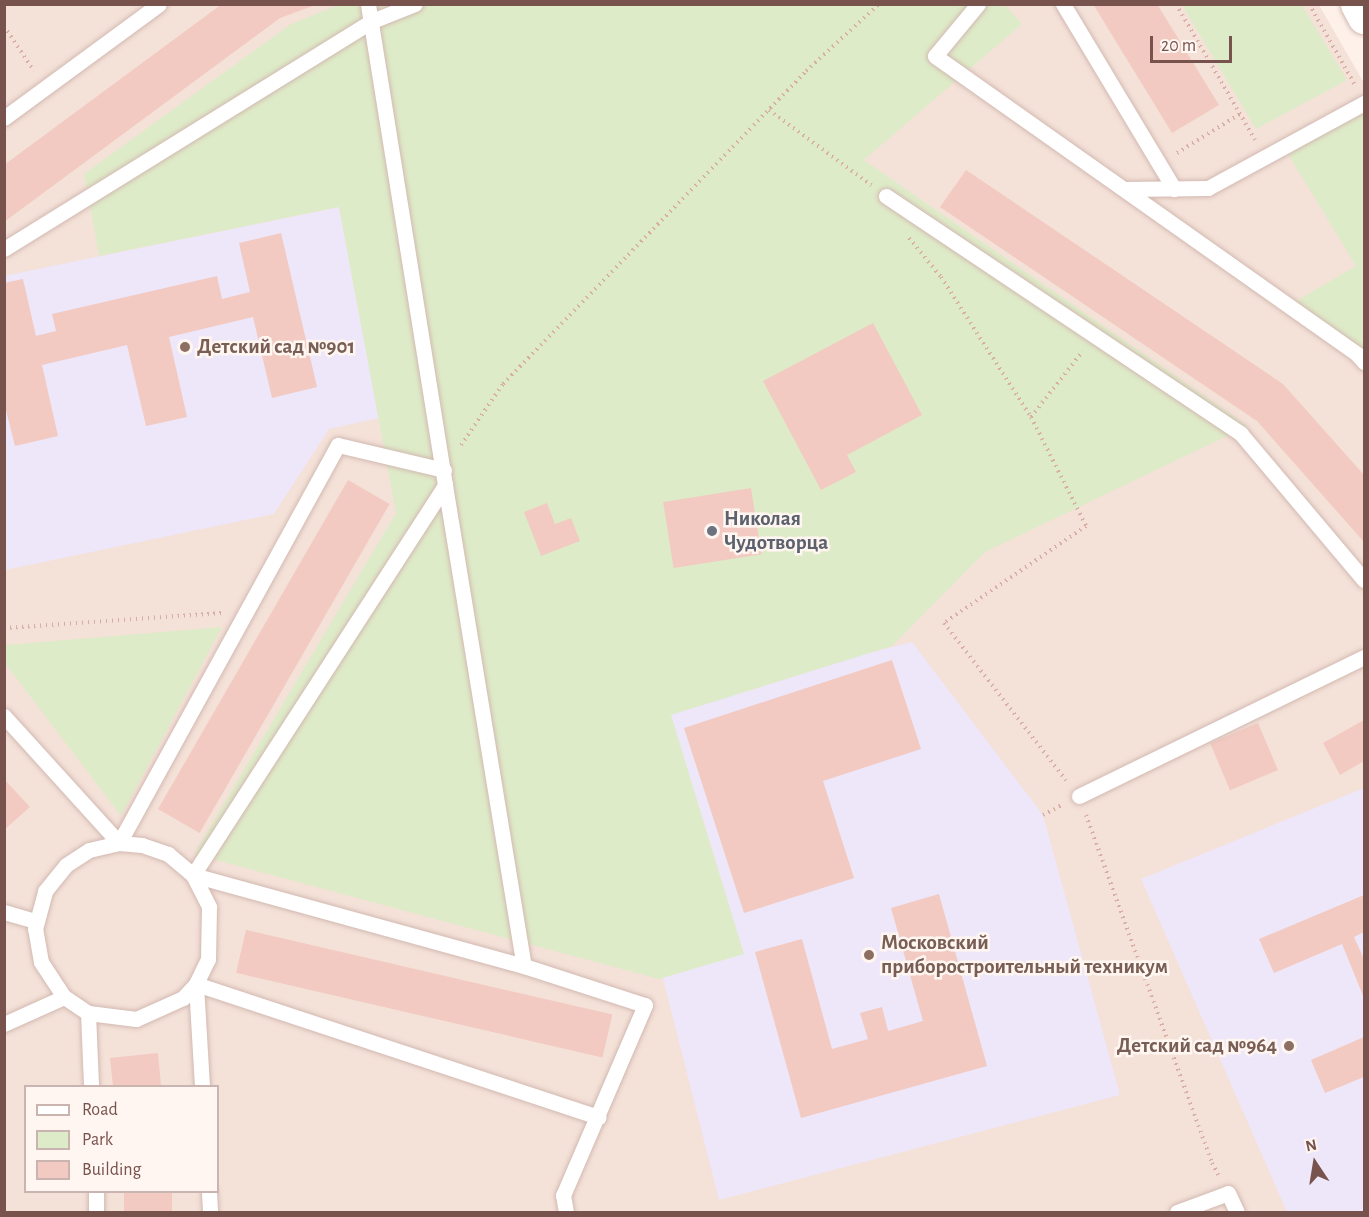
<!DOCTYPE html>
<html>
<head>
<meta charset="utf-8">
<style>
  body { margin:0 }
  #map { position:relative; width:1369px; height:1217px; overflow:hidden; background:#fdf1ea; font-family:"Alegreya Sans",sans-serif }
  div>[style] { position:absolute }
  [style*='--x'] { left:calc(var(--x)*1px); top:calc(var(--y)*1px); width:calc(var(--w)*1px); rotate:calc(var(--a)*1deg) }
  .residential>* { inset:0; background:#f4e1d8 }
  .education>* { inset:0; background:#eee6f9 }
  .green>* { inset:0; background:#deebc8 }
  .building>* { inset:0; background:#f2cac1; transform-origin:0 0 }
  .path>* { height:4px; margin-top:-2px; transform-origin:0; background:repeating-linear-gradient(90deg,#d8ada4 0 1.5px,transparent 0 6px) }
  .roads { filter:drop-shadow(0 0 2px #d2b9b1) drop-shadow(0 0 2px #d2b9b1) }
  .service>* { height:15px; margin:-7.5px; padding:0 7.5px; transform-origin:7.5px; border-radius:7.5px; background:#fff }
  .tertiary>* { height:33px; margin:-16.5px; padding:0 16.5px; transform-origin:16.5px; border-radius:16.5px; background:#fff }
  .dots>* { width:16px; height:16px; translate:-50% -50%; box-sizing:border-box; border:3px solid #fff6f1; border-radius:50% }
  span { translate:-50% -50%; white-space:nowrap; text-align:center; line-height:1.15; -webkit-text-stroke:5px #fff6f1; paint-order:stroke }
  .education-label { font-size:21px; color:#785e54; font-weight:700 }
  .left { translate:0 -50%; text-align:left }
  .right { translate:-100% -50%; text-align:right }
  .worship-label { font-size:21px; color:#5b616d; font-weight:700 }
  .frame { position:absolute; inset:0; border:6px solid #78524d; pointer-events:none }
  .legend { position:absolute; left:24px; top:1085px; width:195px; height:108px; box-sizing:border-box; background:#fff6f1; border:2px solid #c9b4af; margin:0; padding:8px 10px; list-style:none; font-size:18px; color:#78524d }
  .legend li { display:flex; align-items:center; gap:12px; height:30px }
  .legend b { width:30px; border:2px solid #c9b4af }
  .north { position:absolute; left:1285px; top:1133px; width:60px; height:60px; -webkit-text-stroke:4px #fff6f1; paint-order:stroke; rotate:348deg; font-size:16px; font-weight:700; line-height:24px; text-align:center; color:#78524d }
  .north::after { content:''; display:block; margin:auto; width:21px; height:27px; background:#78524d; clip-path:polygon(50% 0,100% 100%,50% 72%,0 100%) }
  .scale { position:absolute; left:1150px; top:36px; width:82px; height:27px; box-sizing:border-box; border:3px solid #78524d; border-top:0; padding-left:8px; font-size:18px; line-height:21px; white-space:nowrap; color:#78524d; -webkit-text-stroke:4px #fff6f1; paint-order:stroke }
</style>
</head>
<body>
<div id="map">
  <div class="residential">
    <i style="clip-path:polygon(evenodd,5px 5px,1319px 5px,1364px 83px,1364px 1212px,5px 1212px,5px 5px,26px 1086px,218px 1086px,218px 1192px,26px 1192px,26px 1086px)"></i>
  </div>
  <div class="education">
    <i style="clip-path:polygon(339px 207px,379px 418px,329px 429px,274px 514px,5px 570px,4px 276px)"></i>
    <i style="clip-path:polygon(912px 642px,1043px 815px,1120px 1095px,719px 1200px,598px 721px)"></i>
    <i style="clip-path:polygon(1364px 788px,1364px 1212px,1287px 1212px,1141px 879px)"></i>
  </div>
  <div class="green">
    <i style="clip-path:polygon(339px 5px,1005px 5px,1022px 24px,864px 160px,1248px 426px,985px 552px,892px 646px,671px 715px,744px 954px,659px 979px,194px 854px,396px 513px,339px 207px,99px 256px,84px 174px,291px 24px)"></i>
    <i style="clip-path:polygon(1182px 5px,1302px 5px,1347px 80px,1256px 129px)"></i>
    <i style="clip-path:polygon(1364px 108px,1364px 353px,1293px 303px,1356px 266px,1285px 149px)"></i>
    <i style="clip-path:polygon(222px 627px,121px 816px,5px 663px,5px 645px)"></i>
  </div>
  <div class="building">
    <i style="clip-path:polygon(222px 4px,315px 5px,280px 18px,4px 222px,4px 165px)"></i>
    <i style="clip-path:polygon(1093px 4px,1157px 4px,1219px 105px,1172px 133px)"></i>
    <i style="clip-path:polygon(966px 170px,1283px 384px,1364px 475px,1364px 542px,1257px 421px,940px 207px)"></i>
    <i style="clip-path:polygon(281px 233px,317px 387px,272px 398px,253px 317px,169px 337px,187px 417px,146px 426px,127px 345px,42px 365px,58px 436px,15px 446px,4px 402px,4px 283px,23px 279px,36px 336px,56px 331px,52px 314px,217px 276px,222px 299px,250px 292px,239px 243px)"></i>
    <i style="clip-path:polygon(873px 323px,922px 415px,847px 455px,856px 472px,821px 490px,763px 381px)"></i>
    <i style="left:348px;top:480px;width:48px;height:380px;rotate:30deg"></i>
    <i style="left:751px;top:488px;width:67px;height:89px;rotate:81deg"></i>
    <i style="clip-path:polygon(547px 503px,555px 524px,571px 518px,580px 541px,541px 556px,524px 512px)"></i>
    <i style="clip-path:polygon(892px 660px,921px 749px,823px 781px,854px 878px,744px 913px,684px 728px)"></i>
    <i style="clip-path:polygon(1364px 720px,1364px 761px,1340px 775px,1323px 743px)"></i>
    <i style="left:1258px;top:723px;width:51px;height:52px;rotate:67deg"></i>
    <i style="clip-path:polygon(4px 779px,30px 807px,4px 830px)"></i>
    <i style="clip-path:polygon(939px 894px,987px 1066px,801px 1118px,755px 952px,802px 939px,832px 1049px,868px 1039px,860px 1013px,882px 1007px,888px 1031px,923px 1021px,891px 908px)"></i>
    <i style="clip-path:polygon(1364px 895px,1364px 932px,1354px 937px,1364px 959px,1364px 998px,1342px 944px,1274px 973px,1259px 939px)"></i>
    <i style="left:246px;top:930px;width:376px;height:44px;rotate:13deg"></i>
    <i style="clip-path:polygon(1364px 1037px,1364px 1077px,1325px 1093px,1311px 1060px)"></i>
    <i style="clip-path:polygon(158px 1053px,161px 1086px,113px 1086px,110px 1058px)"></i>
    <i style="left:124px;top:1192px;width:48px;height:20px"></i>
  </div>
  <div class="path">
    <i style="--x:1176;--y:4;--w:157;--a:59.8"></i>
    <i style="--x:1309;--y:4;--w:93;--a:60.4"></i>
    <i style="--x:4;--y:26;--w:54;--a:56.3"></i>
    <i style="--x:769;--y:110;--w:127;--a:36.3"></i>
    <i style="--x:1177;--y:153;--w:74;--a:-31.8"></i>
    <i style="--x:909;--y:238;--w:50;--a:50.6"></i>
    <i style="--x:941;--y:277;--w:166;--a:57.3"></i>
    <i style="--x:1031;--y:417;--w:122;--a:63.2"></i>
    <i style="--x:1086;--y:526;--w:172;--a:145.7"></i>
    <i style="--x:944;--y:623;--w:199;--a:52.2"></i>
    <i style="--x:1031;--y:417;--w:84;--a:-51.8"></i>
    <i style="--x:461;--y:445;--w:74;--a:-55.5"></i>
    <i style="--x:503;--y:384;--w:436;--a:-45.9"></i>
    <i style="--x:806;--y:71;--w:99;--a:-42.5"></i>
    <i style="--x:4;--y:628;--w:219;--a:-3.9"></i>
    <i style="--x:1043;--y:815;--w:21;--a:-28"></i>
    <i style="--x:1086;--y:815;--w:370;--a:70.1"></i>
    <i style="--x:1212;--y:1163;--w:15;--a:62"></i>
  </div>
  <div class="roads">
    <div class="service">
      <i style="--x:978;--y:4;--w:67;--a:129.6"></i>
      <i style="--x:935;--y:56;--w:517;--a:35.23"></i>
      <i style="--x:1357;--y:354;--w:11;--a:49"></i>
      <i style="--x:1063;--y:4;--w:216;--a:59"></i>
      <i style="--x:4;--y:118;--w:192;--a:-36.3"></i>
      <i style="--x:1124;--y:189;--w:84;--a:-0.7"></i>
      <i style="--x:1208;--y:188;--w:178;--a:-28.6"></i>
      <i style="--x:886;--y:196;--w:427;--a:33.8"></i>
      <i style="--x:1241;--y:434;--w:191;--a:49.9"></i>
      <i style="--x:4;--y:249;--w:433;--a:-31.8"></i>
      <i style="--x:372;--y:21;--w:46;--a:-21.6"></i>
      <i style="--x:445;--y:485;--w:487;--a:80.7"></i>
      <i style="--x:524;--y:966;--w:127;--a:17.9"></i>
      <i style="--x:645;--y:1005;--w:207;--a:113.3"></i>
      <i style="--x:563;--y:1195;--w:17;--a:80"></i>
      <i style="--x:4;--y:716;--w:171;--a:47.8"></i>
      <i style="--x:119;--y:843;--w:454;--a:-61.2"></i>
      <i style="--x:338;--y:445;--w:109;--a:13.3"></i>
      <i style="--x:1079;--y:796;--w:317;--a:-26"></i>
      <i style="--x:193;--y:875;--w:464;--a:-57.1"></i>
      <i style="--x:445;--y:485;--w:487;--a:-99.1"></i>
      <i style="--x:193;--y:875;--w:36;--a:63"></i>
      <i style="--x:209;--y:907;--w:52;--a:91.1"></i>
      <i style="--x:208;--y:959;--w:28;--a:116"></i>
      <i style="--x:196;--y:984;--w:19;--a:133"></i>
      <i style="--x:183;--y:998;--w:51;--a:155.9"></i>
      <i style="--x:136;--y:1019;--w:48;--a:-172.9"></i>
      <i style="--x:88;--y:1013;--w:29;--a:-146"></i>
      <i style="--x:64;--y:997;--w:42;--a:-123.3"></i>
      <i style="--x:41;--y:962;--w:34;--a:-100"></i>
      <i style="--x:35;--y:929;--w:39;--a:-75"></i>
      <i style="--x:45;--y:891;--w:33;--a:-51"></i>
      <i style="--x:66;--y:865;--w:27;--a:-33"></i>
      <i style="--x:89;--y:850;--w:31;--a:-13"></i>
      <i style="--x:119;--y:843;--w:23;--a:5"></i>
      <i style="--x:142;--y:845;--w:28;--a:19"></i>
      <i style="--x:168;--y:854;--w:33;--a:40"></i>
      <i style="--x:193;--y:875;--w:343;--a:15.4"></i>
      <i style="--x:4;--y:912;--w:33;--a:16"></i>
      <i style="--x:88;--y:1013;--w:73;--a:87.6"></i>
      <i style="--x:4;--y:1024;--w:66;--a:-24.2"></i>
      <i style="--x:202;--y:1086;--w:102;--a:-93.4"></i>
      <i style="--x:196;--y:984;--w:424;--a:18.3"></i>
      <i style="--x:96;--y:1192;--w:20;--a:90"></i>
      <i style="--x:209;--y:1192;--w:20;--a:87"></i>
      <i style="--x:1177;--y:1212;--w:54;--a:-20.4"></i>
      <i style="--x:1228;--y:1193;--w:21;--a:65"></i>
    </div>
    <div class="tertiary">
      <i style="--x:1357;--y:4;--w:15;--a:62"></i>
    </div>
  </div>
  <div class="dots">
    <i style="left:185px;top:347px;background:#8d6e63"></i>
    <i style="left:712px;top:531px;background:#6b7280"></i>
    <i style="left:869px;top:955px;background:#8d6e63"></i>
    <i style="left:1289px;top:1046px;background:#8d6e63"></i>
  </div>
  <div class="education-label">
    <span class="left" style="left:197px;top:347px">Детский сад №901</span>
    <span class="left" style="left:881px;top:955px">Московский<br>приборостроительный техникум</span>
    <span class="right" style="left:1277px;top:1046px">Детский сад №964</span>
  </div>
  <div class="worship-label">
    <span class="left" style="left:724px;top:531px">Николая<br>Чудотворца</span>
  </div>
  <div class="frame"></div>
  <ul class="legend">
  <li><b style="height:8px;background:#fff"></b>Road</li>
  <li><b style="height:16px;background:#deebc8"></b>Park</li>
  <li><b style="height:16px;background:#f2cac1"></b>Building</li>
  </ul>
  <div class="north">N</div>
  <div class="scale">20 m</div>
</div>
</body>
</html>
